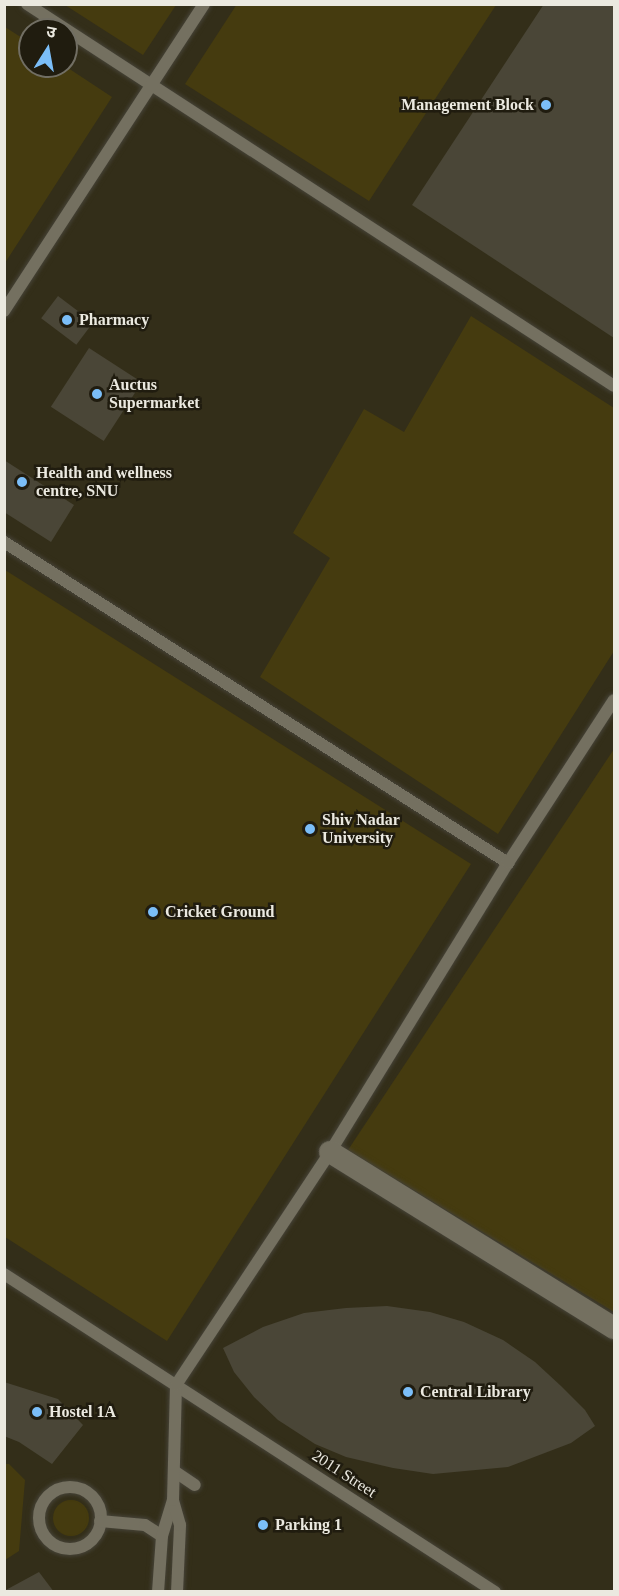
<!DOCTYPE html>
<html>
<head>
<meta charset="utf-8">
<style>
  body { margin:0 }
  #map { position:relative; width:619px; height:1596px; overflow:hidden; background:#292618; font-family:"Times New Roman","Noto Sans Devanagari",serif }
  div>[style] { position:absolute }
  [style*='--x'] { left:calc(var(--x)*1px); top:calc(var(--y)*1px); width:calc(var(--w)*1px); rotate:calc(var(--a)*1deg) }
  .built>* { inset:0; background:#332e19 }
  .green>* { inset:0; background:#453b0f }
  .round { border-radius:50% }
  .building>* { inset:0; background:#4a4637; transform-origin:0 0 }
  .roads { filter:drop-shadow(0 0 2px #464338) drop-shadow(0 0 2px #464338) }
  .lane>* { height:12px; margin:-6px; padding:0 6px; transform-origin:6px; border-radius:6px; background:#747060 }
  .lane>.ring { margin:-6px; padding:0; box-sizing:content-box; background:none; border:12px solid #747060; border-radius:50% }
  .street>* { height:22px; margin:-11px; padding:0 11px; transform-origin:11px; border-radius:11px; background:#747060 }
  .dots>* { width:16px; height:16px; translate:-50% -50%; box-sizing:border-box; border:3px solid #201c0f; border-radius:50% }
  span { translate:-50% -50%; white-space:nowrap; text-align:center; line-height:1.15; -webkit-text-stroke:5px #201c0f; paint-order:stroke }
  .poi-label { font-size:16px; color:#ebe9e0; font-weight:700 }
  .right { translate:-100% -50%; text-align:right }
  .left { translate:0 -50%; text-align:left }
  .street-label { font-size:16px; color:#ebe9e0 }
  .frame { position:absolute; inset:0; border:6px solid #ebe9e0; pointer-events:none }
  .north { position:absolute; left:18px; top:18px; width:60px; height:60px; box-sizing:border-box; background:#201c0f; border:2px solid #716e63; border-radius:50%; rotate:11deg; font-size:16px; font-weight:700; line-height:24px; text-align:center; color:#ebe9e0 }
  .north::after { content:''; display:block; margin:auto; width:21px; height:27px; background:#7bbef8; clip-path:polygon(50% 0,100% 100%,50% 72%,0 100%) }
</style>
</head>
<body>
<div id="map">
  <div class="built">
    <i style="clip-path:polygon(evenodd,5px 5px,614px 5px,614px 1591px,5px 1591px,5px 5px,30px 30px,66px 30px,66px 66px,30px 66px,30px 30px)"></i>
  </div>
  <div class="green">
    <i style="clip-path:polygon(237px 4px,496px 4px,496px 5px,369px 201px,185px 84px)"></i>
    <i style="clip-path:polygon(65px 5px,176px 4px,176px 5px,143px 55px)"></i>
    <i style="clip-path:polygon(5px 27px,30px 43px,30px 66px,65px 66px,112px 97px,5px 263px)"></i>
    <i style="clip-path:polygon(471px 316px,614px 408px,614px 651px,498px 834px,260px 677px,330px 558px,293px 533px,364px 409px,404px 432px)"></i>
    <i style="clip-path:polygon(5px 570px,471px 864px,167px 1341px,5px 1237px)"></i>
    <i style="clip-path:polygon(614px 749px,614px 1312px,348px 1150px)"></i>
    <i style="clip-path:polygon(5px 1464px,9px 1464px,25px 1480px,19px 1551px,5px 1560px)"></i>
    <i class="round" style="left:53px;top:1500px;width:36px;height:36px"></i>
  </div>
  <div class="building">
    <i style="clip-path:polygon(544px 4px,614px 4px,614px 338px,412px 205px)"></i>
    <i style="left:58px;top:296px;width:44px;height:28px;rotate:37deg"></i>
    <i style="left:89px;top:348px;width:63px;height:70px;rotate:33deg"></i>
    <i style="clip-path:polygon(4px 460px,74px 505px,51px 542px,4px 512px)"></i>
    <i style="clip-path:polygon(387px 1306px,430px 1312px,464px 1322px,503px 1340px,535px 1362px,561px 1386px,585px 1410px,595px 1426px,571px 1443px,508px 1467px,433px 1474px,393px 1468px,346px 1457px,315px 1444px,278px 1420px,254px 1397px,234px 1372px,223px 1348px,263px 1327px,304px 1313px,346px 1308px)"></i>
    <i style="clip-path:polygon(4px 1382px,58px 1399px,83px 1425px,52px 1464px,19px 1442px,4px 1436px)"></i>
    <i style="clip-path:polygon(39px 1572px,54px 1592px,4px 1592px,4px 1591px)"></i>
  </div>
  <div class="roads">
    <div class="lane">
      <i style="--x:27;--y:4;--w:700;--a:33.05"></i>
      <i style="--x:4;--y:311;--w:366;--a:-56.9"></i>
      <i style="--x:4;--y:542;--w:598;--a:32.49"></i>
      <i style="--x:4;--y:1274;--w:585;--a:32.93"></i>
      <i style="--x:174;--y:1471;--w:25;--a:34"></i>
      <i class="ring" style="left:39px;top:1487px;width:50px;height:50px"></i>
      <i style="--x:100;--y:1521;--w:45;--a:5.1"></i>
      <i style="--x:145;--y:1525;--w:20;--a:33"></i>
      <i style="--x:158;--y:1592;--w:56;--a:-85.9"></i>
      <i style="--x:162;--y:1536;--w:37;--a:-73"></i>
      <i style="--x:177;--y:1592;--w:67;--a:-87.4"></i>
      <i style="--x:180;--y:1525;--w:26;--a:-106"></i>
      <i style="--x:173;--y:1500;--w:115;--a:-88.5"></i>
      <i style="--x:176;--y:1385;--w:279;--a:-56.5"></i>
      <i style="--x:330;--y:1152;--w:339;--a:-58.4"></i>
      <i style="--x:508;--y:863;--w:194;--a:-57"></i>
    </div>
    <div class="street">
      <i style="--x:330;--y:1152;--w:334;--a:31.8"></i>
    </div>
  </div>
  <div class="dots">
    <i style="left:546px;top:105px;background:#7bbef8"></i>
    <i style="left:67px;top:320px;background:#7bbef8"></i>
    <i style="left:97px;top:394px;background:#7bbef8"></i>
    <i style="left:22px;top:482px;background:#7bbef8"></i>
    <i style="left:310px;top:829px;background:#7bbef8"></i>
    <i style="left:153px;top:912px;background:#7bbef8"></i>
    <i style="left:408px;top:1392px;background:#7bbef8"></i>
    <i style="left:37px;top:1412px;background:#7bbef8"></i>
    <i style="left:263px;top:1525px;background:#7bbef8"></i>
  </div>
  <div class="poi-label">
    <span class="right" style="left:534px;top:105px">Management Block</span>
    <span class="left" style="left:79px;top:320px">Pharmacy</span>
    <span class="left" style="left:109px;top:394px">Auctus<br>Supermarket</span>
    <span class="left" style="left:36px;top:482px">Health and wellness<br>centre, SNU</span>
    <span class="left" style="left:322px;top:829px">Shiv Nadar<br>University</span>
    <span class="left" style="left:165px;top:912px">Cricket Ground</span>
    <span class="left" style="left:420px;top:1392px">Central Library</span>
    <span class="left" style="left:49px;top:1412px">Hostel 1A</span>
    <span class="left" style="left:275px;top:1525px">Parking 1</span>
  </div>
  <div class="street-label">
    <span style="left:344px;top:1474px;rotate:33deg">2011 Street</span>
  </div>
  <div class="frame"></div>
  <div class="north">उ</div>
</div>
</body>
</html>
